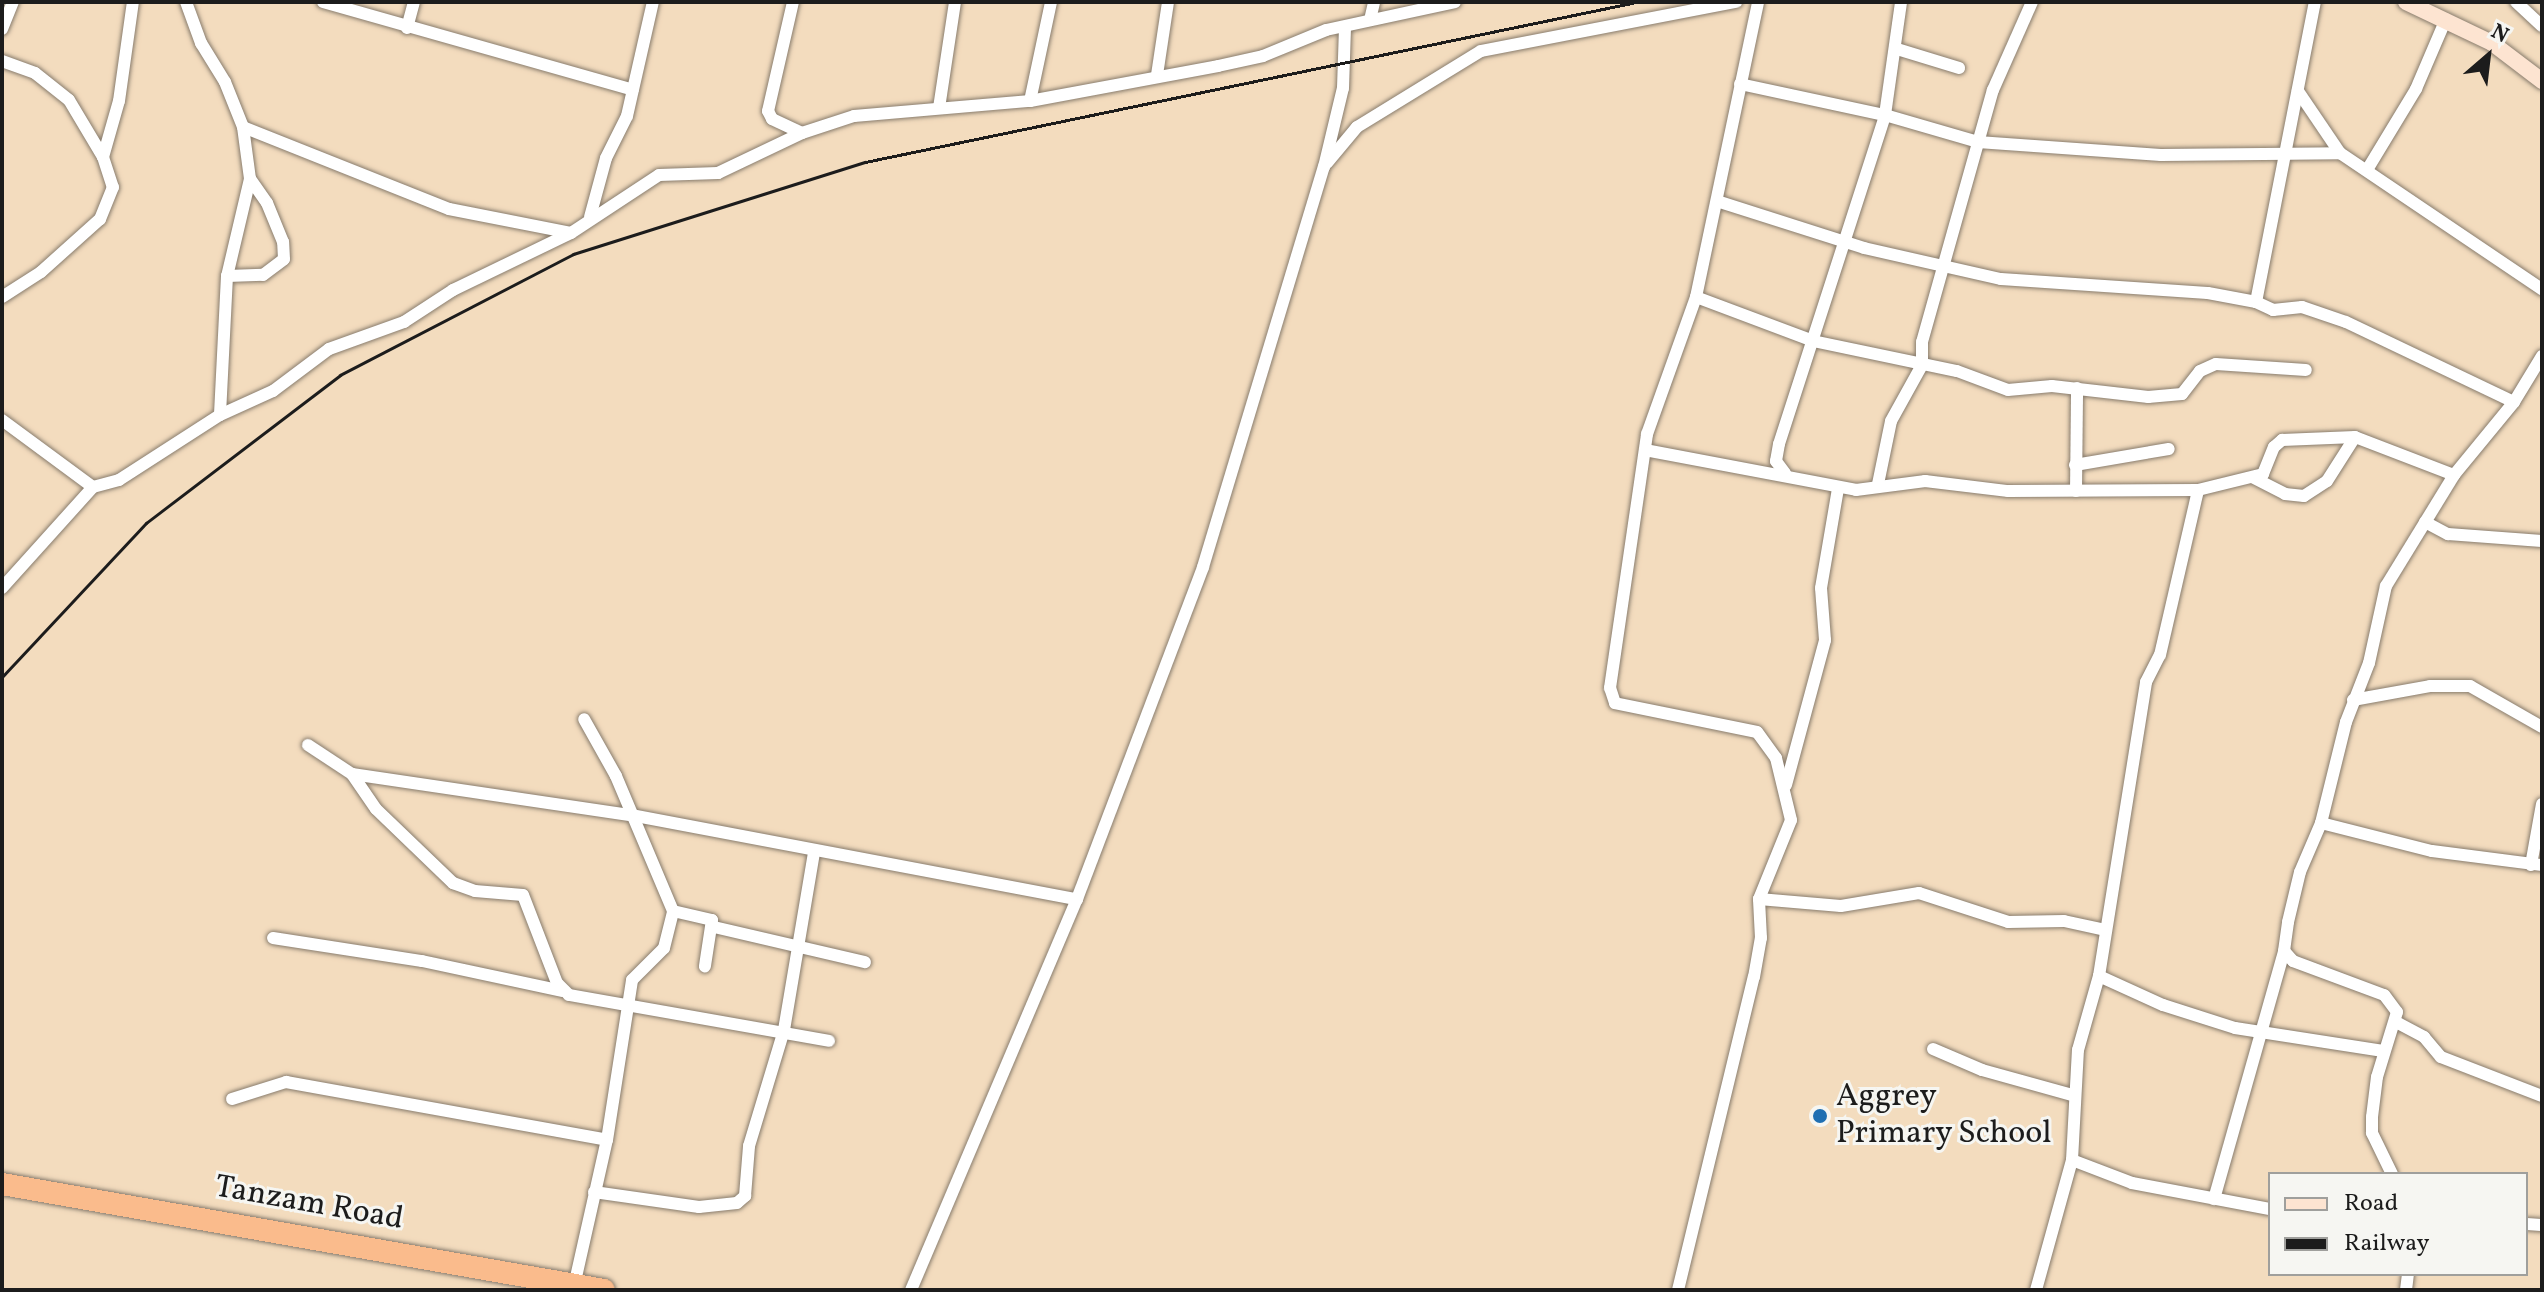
<!DOCTYPE html>
<html>
<head>
<meta charset="utf-8">
<style>
  body { margin:0 }
  #map { position:relative; width:2544px; height:1292px; overflow:hidden; background:#f3dcbe; font-family:Vollkorn,serif }
  div>[style] { position:absolute }
  [style*='--x'] { left:calc(var(--x)*1px); top:calc(var(--y)*1px); width:calc(var(--w)*1px); rotate:calc(var(--a)*1deg) }
  .roads { filter:drop-shadow(0 0 2px #887c6d) drop-shadow(0 0 2px #887c6d) }
  .street>* { height:12px; margin:-6px; padding:0 6px; transform-origin:6px; border-radius:6px; background:#fff }
  .secondary>* { height:16px; margin:-8px; padding:0 8px; transform-origin:8px; border-radius:8px; background:#fde4d1 }
  .highway>* { height:22px; margin:-11px; padding:0 11px; transform-origin:11px; border-radius:11px; background:#fabb8c }
  .rail>* { height:3px; margin:-1.5px; padding:0 1.5px; transform-origin:1.5px; border-radius:1.5px; background:#1c1c1c }
  .dots>* { width:22px; height:22px; translate:-50% -50%; box-sizing:border-box; border:4px solid #f6f6f2; border-radius:50% }
  span { translate:-50% -50%; white-space:nowrap; text-align:center; line-height:1.15; -webkit-text-stroke:6px #f6f6f2; paint-order:stroke }
  .poi-label { font-size:32px; color:#1c1c1c }
  .left { translate:0 -50%; text-align:left }
  .street-label { font-size:32px; color:#1c1c1c }
  .frame { position:absolute; inset:0; border:4px solid #1c1c1c; pointer-events:none }
  .legend { position:absolute; left:2268px; top:1172px; width:260px; height:104px; box-sizing:border-box; background:#f6f6f2; border:2px solid #9f9f9c; margin:0; padding:10px 14px; list-style:none; font-size:24px; color:#1c1c1c }
  .legend li { display:flex; align-items:center; gap:16px; height:40px }
  .legend b { width:40px; border:2px solid #9f9f9c }
  .north { position:absolute; left:2448px; top:16px; width:80px; height:80px; -webkit-text-stroke:6px #f6f6f2; paint-order:stroke; rotate:28deg; font-size:22px; font-weight:700; line-height:32px; text-align:center; color:#1c1c1c }
  .north::after { content:''; display:block; margin:auto; width:28px; height:36px; background:#1c1c1c; clip-path:polygon(50% 0,100% 100%,50% 72%,0 100%) }
</style>
</head>
<body>
<div id="map">
  <div class="roads">
    <div class="street">
      <i style="--x:186;--y:2;--w:44;--a:69.9"></i>
      <i style="--x:201;--y:43;--w:46;--a:58.4"></i>
      <i style="--x:225;--y:82;--w:48;--a:68.2"></i>
      <i style="--x:243;--y:127;--w:52;--a:82.3"></i>
      <i style="--x:250;--y:179;--w:100;--a:103.3"></i>
      <i style="--x:227;--y:276;--w:139;--a:92.9"></i>
      <i style="--x:323;--y:2;--w:322;--a:15.8"></i>
      <i style="--x:793;--y:2;--w:112;--a:102.9"></i>
      <i style="--x:768;--y:111;--w:9;--a:63"></i>
      <i style="--x:772;--y:119;--w:33;--a:25"></i>
      <i style="--x:2516;--y:2;--w:35;--a:43"></i>
      <i style="--x:1370;--y:20;--w:18;--a:-77"></i>
      <i style="--x:407;--y:28;--w:27;--a:-75"></i>
      <i style="--x:2;--y:29;--w:29;--a:-68"></i>
      <i style="--x:1897;--y:49;--w:65;--a:17"></i>
      <i style="--x:2;--y:61;--w:35;--a:20"></i>
      <i style="--x:35;--y:73;--w:43;--a:38.5"></i>
      <i style="--x:69;--y:100;--w:66;--a:59.2"></i>
      <i style="--x:103;--y:157;--w:32;--a:72"></i>
      <i style="--x:113;--y:187;--w:35;--a:112"></i>
      <i style="--x:100;--y:219;--w:79;--a:138.1"></i>
      <i style="--x:41;--y:272;--w:46;--a:147.3"></i>
      <i style="--x:1157;--y:75;--w:74;--a:-81.4"></i>
      <i style="--x:1740;--y:84;--w:148;--a:12.1"></i>
      <i style="--x:1885;--y:115;--w:97;--a:16.2"></i>
      <i style="--x:1978;--y:142;--w:183;--a:4.1"></i>
      <i style="--x:2161;--y:155;--w:179;--a:-0.6"></i>
      <i style="--x:2298;--y:91;--w:75;--a:55.9"></i>
      <i style="--x:2340;--y:153;--w:244;--a:34"></i>
      <i style="--x:1030;--y:101;--w:101;--a:-78"></i>
      <i style="--x:939;--y:108;--w:107;--a:-81.4"></i>
      <i style="--x:243;--y:127;--w:222;--a:21.7"></i>
      <i style="--x:449;--y:209;--w:124;--a:11.1"></i>
      <i style="--x:103;--y:157;--w:58;--a:-74.1"></i>
      <i style="--x:119;--y:101;--w:100;--a:-82"></i>
      <i style="--x:1327;--y:163;--w:47;--a:-50.2"></i>
      <i style="--x:1357;--y:127;--w:145;--a:-31.5"></i>
      <i style="--x:1481;--y:51;--w:260;--a:-10.9"></i>
      <i style="--x:2367;--y:170;--w:95;--a:-58.8"></i>
      <i style="--x:2416;--y:89;--w:76;--a:-66.8"></i>
      <i style="--x:1717;--y:201;--w:154;--a:17.7"></i>
      <i style="--x:1864;--y:248;--w:140;--a:12.8"></i>
      <i style="--x:2001;--y:279;--w:207;--a:3.9"></i>
      <i style="--x:2208;--y:293;--w:49;--a:10.6"></i>
      <i style="--x:2256;--y:302;--w:306;--a:-78.9"></i>
      <i style="--x:590;--y:217;--w:61;--a:-74.8"></i>
      <i style="--x:606;--y:158;--w:47;--a:-63.4"></i>
      <i style="--x:627;--y:116;--w:117;--a:-77.2"></i>
      <i style="--x:227;--y:276;--w:36;--a:-2"></i>
      <i style="--x:263;--y:275;--w:26;--a:-37"></i>
      <i style="--x:284;--y:259;--w:17;--a:-93"></i>
      <i style="--x:283;--y:242;--w:42;--a:-112.3"></i>
      <i style="--x:267;--y:203;--w:29;--a:-125"></i>
      <i style="--x:1696;--y:297;--w:125;--a:20.6"></i>
      <i style="--x:1813;--y:341;--w:147;--a:11.8"></i>
      <i style="--x:1957;--y:371;--w:54;--a:20.4"></i>
      <i style="--x:2008;--y:390;--w:44;--a:-5.2"></i>
      <i style="--x:2052;--y:386;--w:97;--a:6.5"></i>
      <i style="--x:2148;--y:397;--w:34;--a:-5"></i>
      <i style="--x:2182;--y:394;--w:29;--a:-52"></i>
      <i style="--x:2200;--y:371;--w:17;--a:-24"></i>
      <i style="--x:2216;--y:364;--w:90;--a:3.8"></i>
      <i style="--x:2256;--y:302;--w:19;--a:25"></i>
      <i style="--x:2273;--y:310;--w:29;--a:-6"></i>
      <i style="--x:2302;--y:307;--w:46;--a:18.8"></i>
      <i style="--x:2346;--y:322;--w:186;--a:25.5"></i>
      <i style="--x:2;--y:420;--w:113;--a:36.4"></i>
      <i style="--x:1645;--y:450;--w:215;--a:10.7"></i>
      <i style="--x:1856;--y:490;--w:70;--a:-7.4"></i>
      <i style="--x:1925;--y:481;--w:84;--a:6.9"></i>
      <i style="--x:2008;--y:491;--w:190;--a:-0.3"></i>
      <i style="--x:2198;--y:490;--w:67;--a:-13.8"></i>
      <i style="--x:2263;--y:474;--w:29;--a:-68"></i>
      <i style="--x:2274;--y:447;--w:11;--a:-41"></i>
      <i style="--x:2282;--y:440;--w:73;--a:-2.4"></i>
      <i style="--x:2355;--y:437;--w:106;--a:21"></i>
      <i style="--x:2075;--y:465;--w:95;--a:-9.7"></i>
      <i style="--x:1785;--y:473;--w:15;--a:-127"></i>
      <i style="--x:1776;--y:461;--w:17;--a:-80"></i>
      <i style="--x:1779;--y:444;--w:346;--a:-72.1"></i>
      <i style="--x:1885;--y:115;--w:114;--a:-81.9"></i>
      <i style="--x:2254;--y:478;--w:35;--a:27"></i>
      <i style="--x:2285;--y:494;--w:19;--a:6"></i>
      <i style="--x:2304;--y:496;--w:27;--a:-33"></i>
      <i style="--x:2327;--y:481;--w:52;--a:-57.5"></i>
      <i style="--x:1878;--y:484;--w:64;--a:-78.3"></i>
      <i style="--x:1891;--y:421;--w:64;--a:-61"></i>
      <i style="--x:1922;--y:365;--w:23;--a:-90"></i>
      <i style="--x:1922;--y:342;--w:262;--a:-74.3"></i>
      <i style="--x:1993;--y:90;--w:96;--a:-66.1"></i>
      <i style="--x:2076;--y:491;--w:103;--a:-89.4"></i>
      <i style="--x:2425;--y:522;--w:26;--a:28"></i>
      <i style="--x:2448;--y:534;--w:94;--a:4.3"></i>
      <i style="--x:2;--y:588;--w:136;--a:-48"></i>
      <i style="--x:93;--y:487;--w:27;--a:-15"></i>
      <i style="--x:119;--y:480;--w:120;--a:-32.8"></i>
      <i style="--x:220;--y:415;--w:58;--a:-24.4"></i>
      <i style="--x:273;--y:391;--w:70;--a:-36.9"></i>
      <i style="--x:329;--y:349;--w:80;--a:-19.8"></i>
      <i style="--x:404;--y:322;--w:59;--a:-33.1"></i>
      <i style="--x:453;--y:290;--w:131;--a:-25.8"></i>
      <i style="--x:571;--y:233;--w:105;--a:-33.4"></i>
      <i style="--x:659;--y:175;--w:59;--a:-1.9"></i>
      <i style="--x:718;--y:173;--w:93;--a:-25.5"></i>
      <i style="--x:802;--y:133;--w:55;--a:-18.1"></i>
      <i style="--x:854;--y:116;--w:177;--a:-4.9"></i>
      <i style="--x:1030;--y:101;--w:191;--a:-10.5"></i>
      <i style="--x:1218;--y:66;--w:46;--a:-12.5"></i>
      <i style="--x:1263;--y:56;--w:68;--a:-22.4"></i>
      <i style="--x:1326;--y:30;--w:132;--a:-12.2"></i>
      <i style="--x:2353;--y:700;--w:78;--a:-10.3"></i>
      <i style="--x:2430;--y:686;--w:40;--a:0"></i>
      <i style="--x:2470;--y:686;--w:83;--a:29.7"></i>
      <i style="--x:308;--y:745;--w:53;--a:33.4"></i>
      <i style="--x:352;--y:774;--w:282;--a:8.4"></i>
      <i style="--x:631;--y:815;--w:454;--a:10.7"></i>
      <i style="--x:352;--y:774;--w:42;--a:55.6"></i>
      <i style="--x:376;--y:809;--w:107;--a:43.9"></i>
      <i style="--x:453;--y:883;--w:23;--a:20"></i>
      <i style="--x:475;--y:891;--w:48;--a:4.8"></i>
      <i style="--x:523;--y:895;--w:94;--a:68.9"></i>
      <i style="--x:557;--y:983;--w:17;--a:45"></i>
      <i style="--x:569;--y:995;--w:264;--a:10"></i>
      <i style="--x:1786;--y:785;--w:150;--a:-74.9"></i>
      <i style="--x:1825;--y:640;--w:52;--a:-94.4"></i>
      <i style="--x:1821;--y:588;--w:100;--a:-80.3"></i>
      <i style="--x:2321;--y:823;--w:114;--a:14.2"></i>
      <i style="--x:2432;--y:851;--w:111;--a:7.3"></i>
      <i style="--x:2531;--y:865;--w:62;--a:-79.8"></i>
      <i style="--x:1759;--y:899;--w:82;--a:4.9"></i>
      <i style="--x:1841;--y:906;--w:79;--a:-9.5"></i>
      <i style="--x:1919;--y:893;--w:94;--a:18"></i>
      <i style="--x:2008;--y:922;--w:56;--a:-1"></i>
      <i style="--x:2064;--y:921;--w:43;--a:12.1"></i>
      <i style="--x:673;--y:911;--w:40;--a:13"></i>
      <i style="--x:712;--y:920;--w:47;--a:98.7"></i>
      <i style="--x:714;--y:927;--w:155;--a:13.1"></i>
      <i style="--x:273;--y:938;--w:151;--a:8.8"></i>
      <i style="--x:422;--y:961;--w:143;--a:12.1"></i>
      <i style="--x:2099;--y:976;--w:70;--a:24.4"></i>
      <i style="--x:2163;--y:1005;--w:76;--a:17.7"></i>
      <i style="--x:2235;--y:1028;--w:150;--a:8.8"></i>
      <i style="--x:2396;--y:1022;--w:32;--a:28"></i>
      <i style="--x:2424;--y:1037;--w:26;--a:50"></i>
      <i style="--x:2441;--y:1057;--w:108;--a:21.1"></i>
      <i style="--x:1933;--y:1049;--w:53;--a:23.2"></i>
      <i style="--x:1982;--y:1070;--w:93;--a:15.5"></i>
      <i style="--x:232;--y:1099;--w:57;--a:-17.5"></i>
      <i style="--x:286;--y:1082;--w:326;--a:10.2"></i>
      <i style="--x:2072;--y:1160;--w:64;--a:21"></i>
      <i style="--x:2132;--y:1183;--w:140;--a:10.7"></i>
      <i style="--x:2392;--y:1174;--w:46;--a:-116"></i>
      <i style="--x:2372;--y:1133;--w:16;--a:-90"></i>
      <i style="--x:2372;--y:1117;--w:40;--a:-82.9"></i>
      <i style="--x:2377;--y:1077;--w:68;--a:-72.9"></i>
      <i style="--x:2397;--y:1012;--w:21;--a:-127"></i>
      <i style="--x:2384;--y:995;--w:97;--a:-159.5"></i>
      <i style="--x:2293;--y:961;--w:13;--a:-132"></i>
      <i style="--x:2284;--y:951;--w:29;--a:-82"></i>
      <i style="--x:2288;--y:922;--w:51;--a:-76.5"></i>
      <i style="--x:2300;--y:872;--w:53;--a:-66.8"></i>
      <i style="--x:2321;--y:823;--w:104;--a:-76.1"></i>
      <i style="--x:2346;--y:722;--w:63;--a:-68.7"></i>
      <i style="--x:2369;--y:663;--w:79;--a:-77.6"></i>
      <i style="--x:2386;--y:586;--w:130;--a:-58.5"></i>
      <i style="--x:2454;--y:475;--w:94;--a:-50.6"></i>
      <i style="--x:2514;--y:402;--w:54;--a:-58.7"></i>
      <i style="--x:594;--y:1192;--w:106;--a:8.1"></i>
      <i style="--x:699;--y:1207;--w:38;--a:-6"></i>
      <i style="--x:737;--y:1203;--w:11;--a:-41"></i>
      <i style="--x:745;--y:1196;--w:50;--a:-85.4"></i>
      <i style="--x:749;--y:1146;--w:121;--a:-73.2"></i>
      <i style="--x:784;--y:1030;--w:180;--a:-80.4"></i>
      <i style="--x:2214;--y:1199;--w:258;--a:-74.2"></i>
      <i style="--x:2526;--y:1224;--w:16;--a:4"></i>
      <i style="--x:574;--y:1286;--w:150;--a:-77.3"></i>
      <i style="--x:607;--y:1140;--w:162;--a:-81.1"></i>
      <i style="--x:632;--y:980;--w:45;--a:-45"></i>
      <i style="--x:664;--y:948;--w:38;--a:-76"></i>
      <i style="--x:673;--y:911;--w:147;--a:-112.9"></i>
      <i style="--x:616;--y:776;--w:65;--a:-119.3"></i>
      <i style="--x:911;--y:1290;--w:425;--a:-67"></i>
      <i style="--x:1077;--y:899;--w:355;--a:-69.2"></i>
      <i style="--x:1203;--y:567;--w:418;--a:-73.2"></i>
      <i style="--x:1324;--y:167;--w:81;--a:-76.5"></i>
      <i style="--x:1343;--y:88;--w:59;--a:-88.1"></i>
      <i style="--x:1678;--y:1290;--w:322;--a:-76.4"></i>
      <i style="--x:1754;--y:977;--w:40;--a:-80"></i>
      <i style="--x:1761;--y:938;--w:39;--a:-93"></i>
      <i style="--x:1759;--y:899;--w:85;--a:-67.9"></i>
      <i style="--x:1791;--y:820;--w:64;--a:-103.6"></i>
      <i style="--x:1776;--y:758;--w:32;--a:-126"></i>
      <i style="--x:1757;--y:732;--w:145;--a:-168.5"></i>
      <i style="--x:1615;--y:703;--w:16;--a:-108"></i>
      <i style="--x:1610;--y:688;--w:257;--a:-81.7"></i>
      <i style="--x:1647;--y:434;--w:145;--a:-70.3"></i>
      <i style="--x:1696;--y:297;--w:301;--a:-78.1"></i>
      <i style="--x:2036;--y:1290;--w:135;--a:-74.5"></i>
      <i style="--x:2072;--y:1160;--w:110;--a:-86.9"></i>
      <i style="--x:2078;--y:1050;--w:77;--a:-74.2"></i>
      <i style="--x:2099;--y:976;--w:298;--a:-80.9"></i>
      <i style="--x:2146;--y:682;--w:30;--a:-63"></i>
      <i style="--x:2160;--y:655;--w:169;--a:-77"></i>
      <i style="--x:2406;--y:1290;--w:16;--a:-83"></i>
    </div>
    <div class="secondary">
      <i style="--x:2406;--y:2;--w:95;--a:25.5"></i>
      <i style="--x:2492;--y:43;--w:63;--a:37.2"></i>
    </div>
    <div class="highway">
      <i style="--x:2;--y:1184;--w:611;--a:9.99"></i>
    </div>
  </div>
  <div class="rail">
    <i style="--x:2;--y:677;--w:211;--a:-46.9"></i>
    <i style="--x:146;--y:523;--w:244;--a:-37.3"></i>
    <i style="--x:340;--y:375;--w:263;--a:-27.4"></i>
    <i style="--x:573;--y:254;--w:306;--a:-17.5"></i>
    <i style="--x:865;--y:162;--w:787;--a:-11.72"></i>
  </div>
  <div class="dots">
    <i style="left:1820px;top:1116px;background:#1f6fb2"></i>
  </div>
  <div class="poi-label">
    <span class="left" style="left:1836px;top:1116px">Aggrey<br>Primary School</span>
  </div>
  <div class="street-label">
    <span style="left:309px;top:1204px;rotate:10deg">Tanzam Road</span>
  </div>
  <div class="frame"></div>
  <ul class="legend">
  <li><b style="height:10px;background:#fde4d1"></b>Road</li>
  <li><b style="height:10px;background:#1c1c1c"></b>Railway</li>
  </ul>
  <div class="north">N</div>
</div>
</body>
</html>
